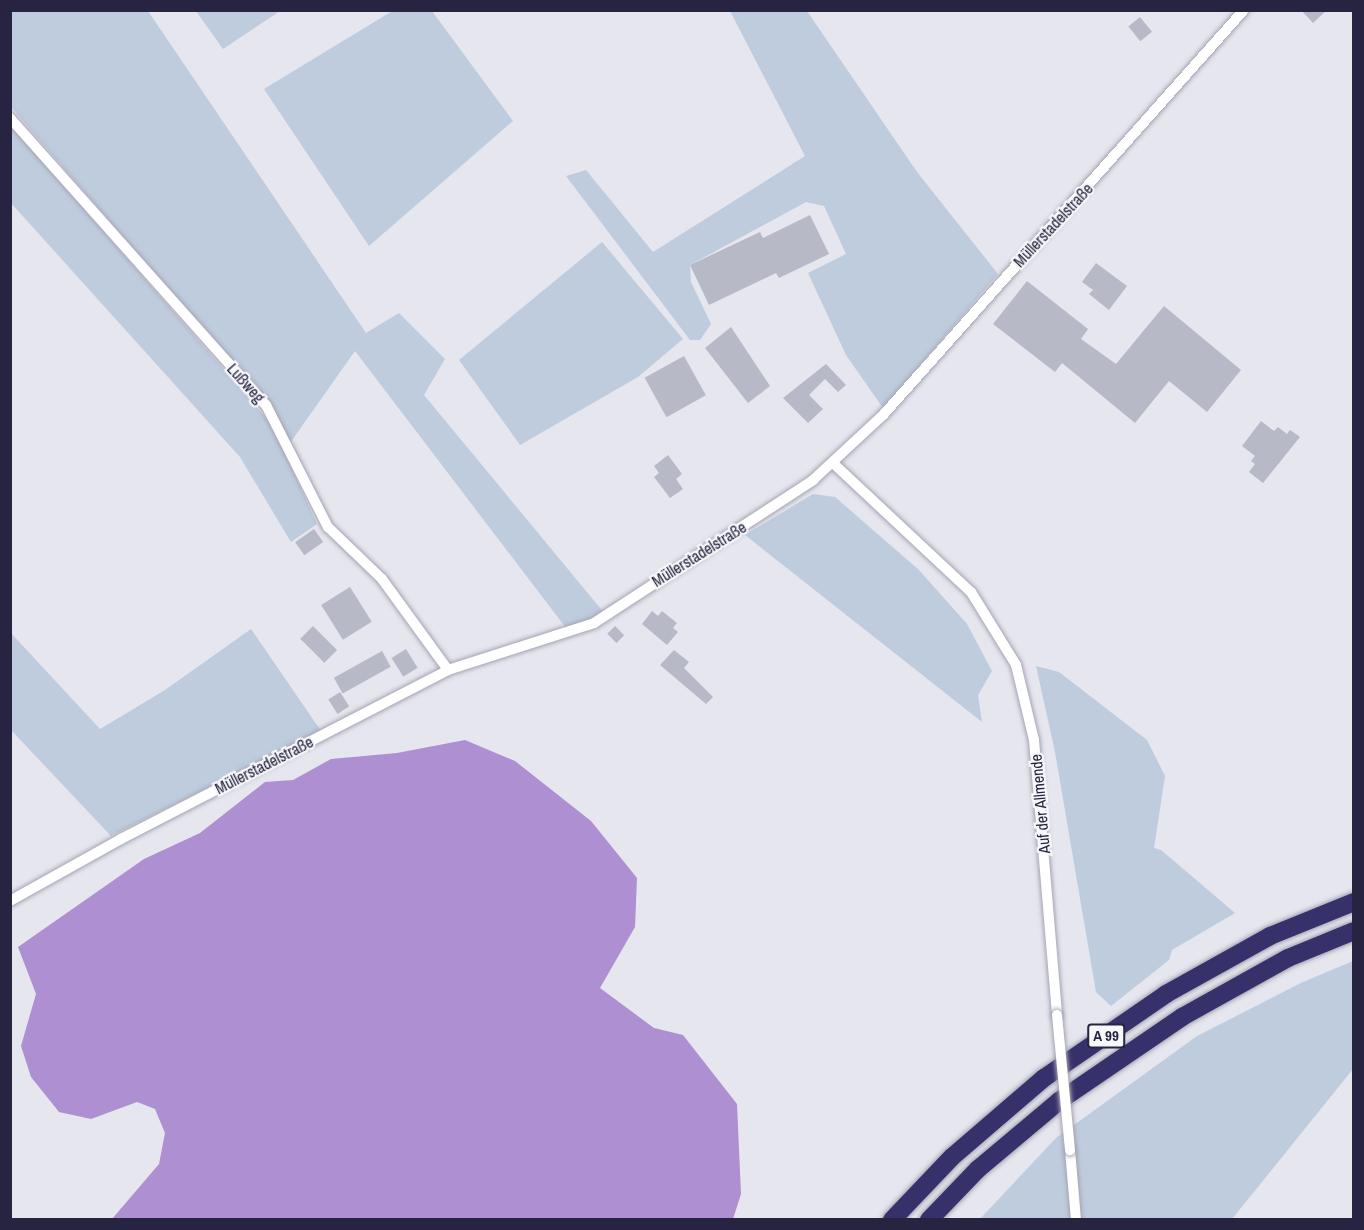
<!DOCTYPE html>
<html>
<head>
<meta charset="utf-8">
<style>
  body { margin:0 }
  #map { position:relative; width:1364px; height:1230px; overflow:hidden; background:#e5e6ee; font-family:"Archivo Narrow",sans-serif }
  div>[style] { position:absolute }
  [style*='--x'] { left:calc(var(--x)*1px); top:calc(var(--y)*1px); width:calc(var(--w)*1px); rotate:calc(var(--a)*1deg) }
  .green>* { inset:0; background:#bfccde }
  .water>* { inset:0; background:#ae8fd1 }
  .building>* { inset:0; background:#b7b9c6; transform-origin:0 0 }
  .roads { filter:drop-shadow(0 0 2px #a4a4b3) drop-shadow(0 0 2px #a4a4b3) }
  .street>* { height:10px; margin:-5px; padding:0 5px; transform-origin:5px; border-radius:5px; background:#fff }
  .highway>* { height:18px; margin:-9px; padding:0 9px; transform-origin:9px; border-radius:9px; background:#37316b }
  .bridges { filter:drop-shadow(0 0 2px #a4a4b3) drop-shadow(0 0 2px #a4a4b3) }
  .street-bridge>* { height:10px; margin:-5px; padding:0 5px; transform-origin:5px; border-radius:5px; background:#fff }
  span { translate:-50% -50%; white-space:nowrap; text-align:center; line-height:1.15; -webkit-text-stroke:4.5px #f6f7fa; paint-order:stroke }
  .shield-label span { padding:2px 4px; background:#f6f7fa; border:2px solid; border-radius:4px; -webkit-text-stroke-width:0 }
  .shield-label { font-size:15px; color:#262440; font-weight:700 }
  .street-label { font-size:16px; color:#262440 }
  .frame { position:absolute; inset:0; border:12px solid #262440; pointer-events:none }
</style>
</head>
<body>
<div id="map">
  <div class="green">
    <i style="clip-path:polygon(394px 10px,432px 11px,513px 121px,369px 246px,264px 89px)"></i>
    <i style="clip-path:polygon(10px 11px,148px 11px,366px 333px,399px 313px,445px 359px,424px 395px,605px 614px,566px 628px,355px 351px,290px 443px,266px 402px,11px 107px)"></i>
    <i style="clip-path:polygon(196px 11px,280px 11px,223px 49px)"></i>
    <i style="clip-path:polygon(730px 11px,807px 11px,917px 172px,998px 274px,883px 408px,846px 355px,808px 273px,846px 254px,824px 206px,806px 202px,690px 265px,691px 282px,711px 324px,700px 340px,690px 340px,566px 176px,586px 170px,653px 252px,805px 156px)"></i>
    <i style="clip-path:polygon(10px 124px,272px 425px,317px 524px,291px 542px,240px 457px,11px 203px)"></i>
    <i style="clip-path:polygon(602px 242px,683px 339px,638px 377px,520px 445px,459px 360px)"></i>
    <i style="clip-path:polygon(813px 494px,835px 497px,919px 570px,967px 624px,992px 671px,978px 695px,982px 722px,745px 535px)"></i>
    <i style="clip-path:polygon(251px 629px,321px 731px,111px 836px,11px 730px,10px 632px,100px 729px,165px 690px)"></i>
    <i style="clip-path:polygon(1036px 666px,1059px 672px,1147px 740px,1165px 776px,1154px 848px,1161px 850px,1235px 913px,1172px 950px,1169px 960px,1111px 1006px,1096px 992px,1055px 752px)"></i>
    <i style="clip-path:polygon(1353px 961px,1353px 1069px,1232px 1219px,979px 1220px,1056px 1138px,1197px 1036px,1303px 982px)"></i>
  </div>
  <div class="water">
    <i style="clip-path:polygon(465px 740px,515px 761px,591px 821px,637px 878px,635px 927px,600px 988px,654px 1028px,683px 1035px,737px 1104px,741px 1194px,733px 1219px,112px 1219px,159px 1164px,165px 1133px,155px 1109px,137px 1102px,91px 1119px,59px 1112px,31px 1077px,21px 1046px,36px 994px,18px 947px,144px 859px,200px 833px,265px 782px,293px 780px,331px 759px,397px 753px)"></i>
  </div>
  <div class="building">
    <i style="clip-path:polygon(1301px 10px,1327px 10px,1313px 23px)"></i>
    <i style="left:1140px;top:17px;width:19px;height:15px;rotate:51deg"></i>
    <i style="clip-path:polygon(810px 215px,829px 254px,779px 278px,776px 273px,709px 305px,690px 265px,760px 232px,763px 238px)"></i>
    <i style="clip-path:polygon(1096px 263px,1127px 286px,1109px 310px,1089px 294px,1093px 290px,1082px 282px)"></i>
    <i style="clip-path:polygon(1027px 281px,1088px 329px,1081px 339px,1116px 364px,1164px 306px,1241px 370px,1207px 412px,1169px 381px,1135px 423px,1062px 363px,1055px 372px,993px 324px)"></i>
    <i style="clip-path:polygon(731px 327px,770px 386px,748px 403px,705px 348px)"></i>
    <i style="left:684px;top:356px;width:45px;height:45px;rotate:61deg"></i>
    <i style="clip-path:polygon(826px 364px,846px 385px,838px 392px,825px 379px,809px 395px,823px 409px,808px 423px,783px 398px)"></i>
    <i style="clip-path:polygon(1261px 421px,1274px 431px,1278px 427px,1287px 434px,1290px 430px,1300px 437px,1263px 483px,1249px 472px,1255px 464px,1251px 461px,1255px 456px,1242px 446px)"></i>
    <i style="clip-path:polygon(668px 455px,682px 474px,676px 479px,683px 489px,670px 498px,654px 477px,659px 473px,654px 466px)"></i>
    <i style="left:314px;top:529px;width:16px;height:23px;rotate:55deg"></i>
    <i style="left:350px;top:587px;width:41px;height:34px;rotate:58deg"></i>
    <i style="clip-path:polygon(652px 611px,658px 616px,662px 611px,677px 623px,673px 628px,678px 632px,667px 645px,642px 624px)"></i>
    <i style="left:313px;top:626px;width:34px;height:18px;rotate:45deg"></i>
    <i style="left:615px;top:626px;width:13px;height:11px;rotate:45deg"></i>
    <i style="left:406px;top:649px;width:22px;height:17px;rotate:58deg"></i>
    <i style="clip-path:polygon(674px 650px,689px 662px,684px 668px,713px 697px,706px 704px,660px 665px)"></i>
    <i style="left:382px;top:651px;width:18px;height:55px;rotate:61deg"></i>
    <i style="left:340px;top:692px;width:17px;height:14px;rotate:57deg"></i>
  </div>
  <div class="roads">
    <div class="street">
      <i style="--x:10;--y:118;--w:385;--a:48.3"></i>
      <i style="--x:266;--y:405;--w:137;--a:63.1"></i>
      <i style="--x:328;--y:527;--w:75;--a:43.9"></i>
      <i style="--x:382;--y:579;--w:112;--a:54"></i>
      <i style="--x:833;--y:463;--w:189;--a:43.1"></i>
      <i style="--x:971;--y:592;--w:86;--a:58.3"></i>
      <i style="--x:1016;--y:665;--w:77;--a:76.5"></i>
      <i style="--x:1034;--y:740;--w:276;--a:85.2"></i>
      <i style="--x:10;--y:901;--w:127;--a:-29.2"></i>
      <i style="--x:121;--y:839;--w:368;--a:-27.3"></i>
      <i style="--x:448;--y:670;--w:153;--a:-17.8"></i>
      <i style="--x:594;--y:623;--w:262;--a:-33.1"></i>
      <i style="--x:813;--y:480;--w:97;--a:-42.9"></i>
      <i style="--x:884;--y:414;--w:541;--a:-48.3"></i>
      <i style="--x:1070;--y:1150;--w:70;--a:85.1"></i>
    </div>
    <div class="highway">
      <i style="--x:892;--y:1220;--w:87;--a:-46.4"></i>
      <i style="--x:952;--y:1157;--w:121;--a:-40.7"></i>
      <i style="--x:1044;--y:1078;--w:148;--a:-34.5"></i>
      <i style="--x:1166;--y:994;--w:119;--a:-29.1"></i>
      <i style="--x:1270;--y:936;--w:91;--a:-22"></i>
      <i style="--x:929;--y:1220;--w:71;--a:-46.1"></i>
      <i style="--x:978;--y:1169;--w:106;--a:-40"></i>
      <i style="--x:1059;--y:1101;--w:149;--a:-34.3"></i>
      <i style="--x:1182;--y:1017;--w:121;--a:-29.1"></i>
      <i style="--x:1288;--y:958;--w:71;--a:-22.2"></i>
    </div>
  </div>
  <div class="bridges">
    <div class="street-bridge">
      <i style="--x:1057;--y:1015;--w:136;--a:84.5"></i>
    </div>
  </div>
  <div class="shield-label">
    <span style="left:1106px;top:1036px">A 99</span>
  </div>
  <div class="street-label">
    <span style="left:1053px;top:225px;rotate:-47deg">Müllerstadelstraße</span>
    <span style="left:246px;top:383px;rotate:48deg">Lußweg</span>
    <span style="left:699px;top:554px;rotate:-32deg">Müllerstadelstraße</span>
    <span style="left:264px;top:765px;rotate:-27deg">Müllerstadelstraße</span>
    <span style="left:1040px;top:804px;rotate:-95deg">Auf der Allmende</span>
  </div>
  <div class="frame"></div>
</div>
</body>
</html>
